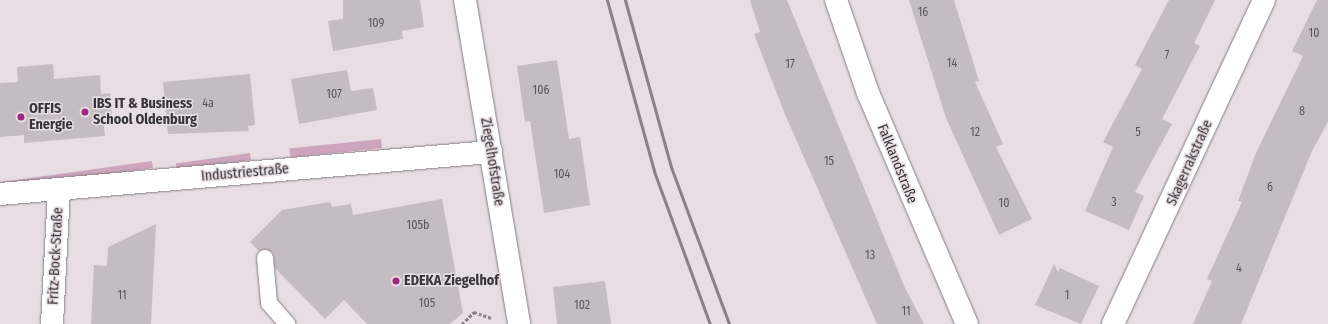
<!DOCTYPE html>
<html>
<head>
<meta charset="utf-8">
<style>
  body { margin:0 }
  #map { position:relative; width:1328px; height:324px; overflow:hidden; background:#e7dde3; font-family:"Fira Sans Condensed",sans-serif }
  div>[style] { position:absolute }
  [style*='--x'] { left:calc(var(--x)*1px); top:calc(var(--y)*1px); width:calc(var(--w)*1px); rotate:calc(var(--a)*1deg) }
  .green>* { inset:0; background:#cea5be; transform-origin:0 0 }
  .building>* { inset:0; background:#c5bcc1 }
  .path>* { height:2.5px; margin-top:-1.25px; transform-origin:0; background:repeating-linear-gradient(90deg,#898287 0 3px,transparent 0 5px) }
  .roads { filter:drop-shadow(0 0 1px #867d83) drop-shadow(0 0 1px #867d83) }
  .service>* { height:16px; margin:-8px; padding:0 8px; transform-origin:8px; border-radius:8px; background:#fff }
  .minor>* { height:22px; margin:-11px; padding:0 11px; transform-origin:11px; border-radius:11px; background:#fff }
  .rail>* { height:3px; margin:-1.5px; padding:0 1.5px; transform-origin:1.5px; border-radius:1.5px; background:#888185 }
  .dots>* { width:11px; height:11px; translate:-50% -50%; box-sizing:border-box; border:2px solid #e7dde3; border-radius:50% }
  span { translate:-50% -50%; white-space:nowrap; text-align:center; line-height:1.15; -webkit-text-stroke:3px #e7dde3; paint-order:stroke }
  .number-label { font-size:12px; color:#5a5559 }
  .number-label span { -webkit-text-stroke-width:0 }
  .poi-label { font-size:14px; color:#373336; font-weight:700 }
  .left { translate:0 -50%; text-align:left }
  .street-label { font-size:14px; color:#373336 }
</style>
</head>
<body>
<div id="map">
  <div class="green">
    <i style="left:381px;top:139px;width:9px;height:92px;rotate:84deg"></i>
    <i style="left:250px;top:153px;width:7px;height:75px;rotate:82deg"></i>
    <i style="left:152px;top:161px;width:7px;height:153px;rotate:82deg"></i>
  </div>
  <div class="building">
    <i style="clip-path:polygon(343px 0,420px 0,424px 27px,402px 31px,403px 39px,333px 51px,328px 21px,343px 19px)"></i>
    <i style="clip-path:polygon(750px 0,787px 0,905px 288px,924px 324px,877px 324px,784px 112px,754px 34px,760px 32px)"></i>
    <i style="clip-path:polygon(909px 0,954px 0,979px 81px,975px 82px,1003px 144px,996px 147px,1032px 219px,999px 235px,946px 118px)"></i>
    <i style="clip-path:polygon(1169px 0,1215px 0,1194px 43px,1200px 46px,1162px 119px,1172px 124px,1135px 192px,1144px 196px,1129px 230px,1085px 211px,1113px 147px,1103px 142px,1142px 69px,1135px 65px)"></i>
    <i style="clip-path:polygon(1317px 0,1328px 0,1328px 122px,1312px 151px,1241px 324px,1193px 324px,1212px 281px,1207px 279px,1242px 202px,1238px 201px,1256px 153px,1303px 56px,1292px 51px)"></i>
    <i style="clip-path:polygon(557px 60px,569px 139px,580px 137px,590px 205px,544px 213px,530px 121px,525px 122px,517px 66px)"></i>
    <i style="clip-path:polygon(53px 64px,54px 79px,100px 75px,101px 94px,110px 93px,112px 116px,103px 117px,105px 136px,24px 143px,24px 135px,0 137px,0 83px,18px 82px,17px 67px)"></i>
    <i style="clip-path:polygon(347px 70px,351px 91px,373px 88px,377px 110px,299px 124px,291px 79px)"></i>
    <i style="clip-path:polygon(250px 74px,255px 125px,248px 126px,249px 131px,168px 134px,163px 82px)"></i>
    <i style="clip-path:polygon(442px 199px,463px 313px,450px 324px,367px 324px,344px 300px,325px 319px,275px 268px,273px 252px,265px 249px,259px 251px,250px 242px,282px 210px,330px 202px,332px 207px,351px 204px,353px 215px)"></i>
    <i style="clip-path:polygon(156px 224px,151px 324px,91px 324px,94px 265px,107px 266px,108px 247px)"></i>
    <i style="clip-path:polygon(1054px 264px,1058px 272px,1060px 268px,1099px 286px,1081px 324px,1035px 305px)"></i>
    <i style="clip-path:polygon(605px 281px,611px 324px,557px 324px,553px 287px)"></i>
  </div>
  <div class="path">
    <i style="--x:462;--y:324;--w:17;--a:-45"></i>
    <i style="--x:474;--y:312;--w:18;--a:19"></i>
  </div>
  <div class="roads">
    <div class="service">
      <i style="--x:265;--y:258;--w:45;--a:84.9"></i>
      <i style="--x:269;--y:303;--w:28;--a:49"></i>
    </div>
    <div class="minor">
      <i style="--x:465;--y:0;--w:328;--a:80.5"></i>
      <i style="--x:836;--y:0;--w:98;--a:71"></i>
      <i style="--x:868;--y:93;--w:251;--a:66.8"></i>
      <i style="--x:0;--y:194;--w:493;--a:-4.9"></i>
      <i style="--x:52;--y:324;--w:135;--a:-87"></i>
      <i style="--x:1113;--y:324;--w:357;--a:-65"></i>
    </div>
  </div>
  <div class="rail">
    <i style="--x:607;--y:0;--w:180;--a:74.6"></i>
    <i style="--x:655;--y:174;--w:160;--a:69.9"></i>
    <i style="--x:625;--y:0;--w:173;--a:74.6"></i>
    <i style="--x:671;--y:167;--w:167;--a:69.7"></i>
  </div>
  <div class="dots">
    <i style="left:85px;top:112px;background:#a0277f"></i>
    <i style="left:21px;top:117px;background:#a0277f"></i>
    <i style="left:396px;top:281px;background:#a0277f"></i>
  </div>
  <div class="number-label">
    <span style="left:923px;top:13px">16</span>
    <span style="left:376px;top:24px">109</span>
    <span style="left:1314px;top:34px">10</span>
    <span style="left:1167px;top:56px">7</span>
    <span style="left:952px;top:64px">14</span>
    <span style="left:790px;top:65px">17</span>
    <span style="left:541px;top:91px">106</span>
    <span style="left:334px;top:95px">107</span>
    <span style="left:208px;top:104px">4a</span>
    <span style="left:1302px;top:112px">8</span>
    <span style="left:975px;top:133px">12</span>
    <span style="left:1138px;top:133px">5</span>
    <span style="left:829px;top:162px">15</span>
    <span style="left:562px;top:175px">104</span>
    <span style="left:1270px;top:188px">6</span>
    <span style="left:1114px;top:203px">3</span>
    <span style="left:1004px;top:204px">10</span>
    <span style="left:418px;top:226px">105b</span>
    <span style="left:870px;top:256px">13</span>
    <span style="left:1239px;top:269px">4</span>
    <span style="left:122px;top:296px">11</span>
    <span style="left:1067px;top:296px">1</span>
    <span style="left:427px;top:304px">105</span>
    <span style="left:582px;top:306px">102</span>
    <span style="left:906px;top:312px">11</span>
  </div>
  <div class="poi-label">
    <span class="left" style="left:93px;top:112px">IBS IT &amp; Business<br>School Oldenburg</span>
    <span class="left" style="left:29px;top:117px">OFFIS<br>Energie</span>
    <span class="left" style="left:404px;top:281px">EDEKA Ziegelhof</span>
  </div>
  <div class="street-label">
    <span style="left:492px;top:162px;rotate:81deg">Ziegelhofstraße</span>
    <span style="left:1190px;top:163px;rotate:-66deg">Skagerrakstraße</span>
    <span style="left:897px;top:164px;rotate:68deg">Falklandstraße</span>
    <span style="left:245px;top:173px;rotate:-5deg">Industriestraße</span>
    <span style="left:56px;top:256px;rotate:-87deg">Fritz-Bock-Straße</span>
  </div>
</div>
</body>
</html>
